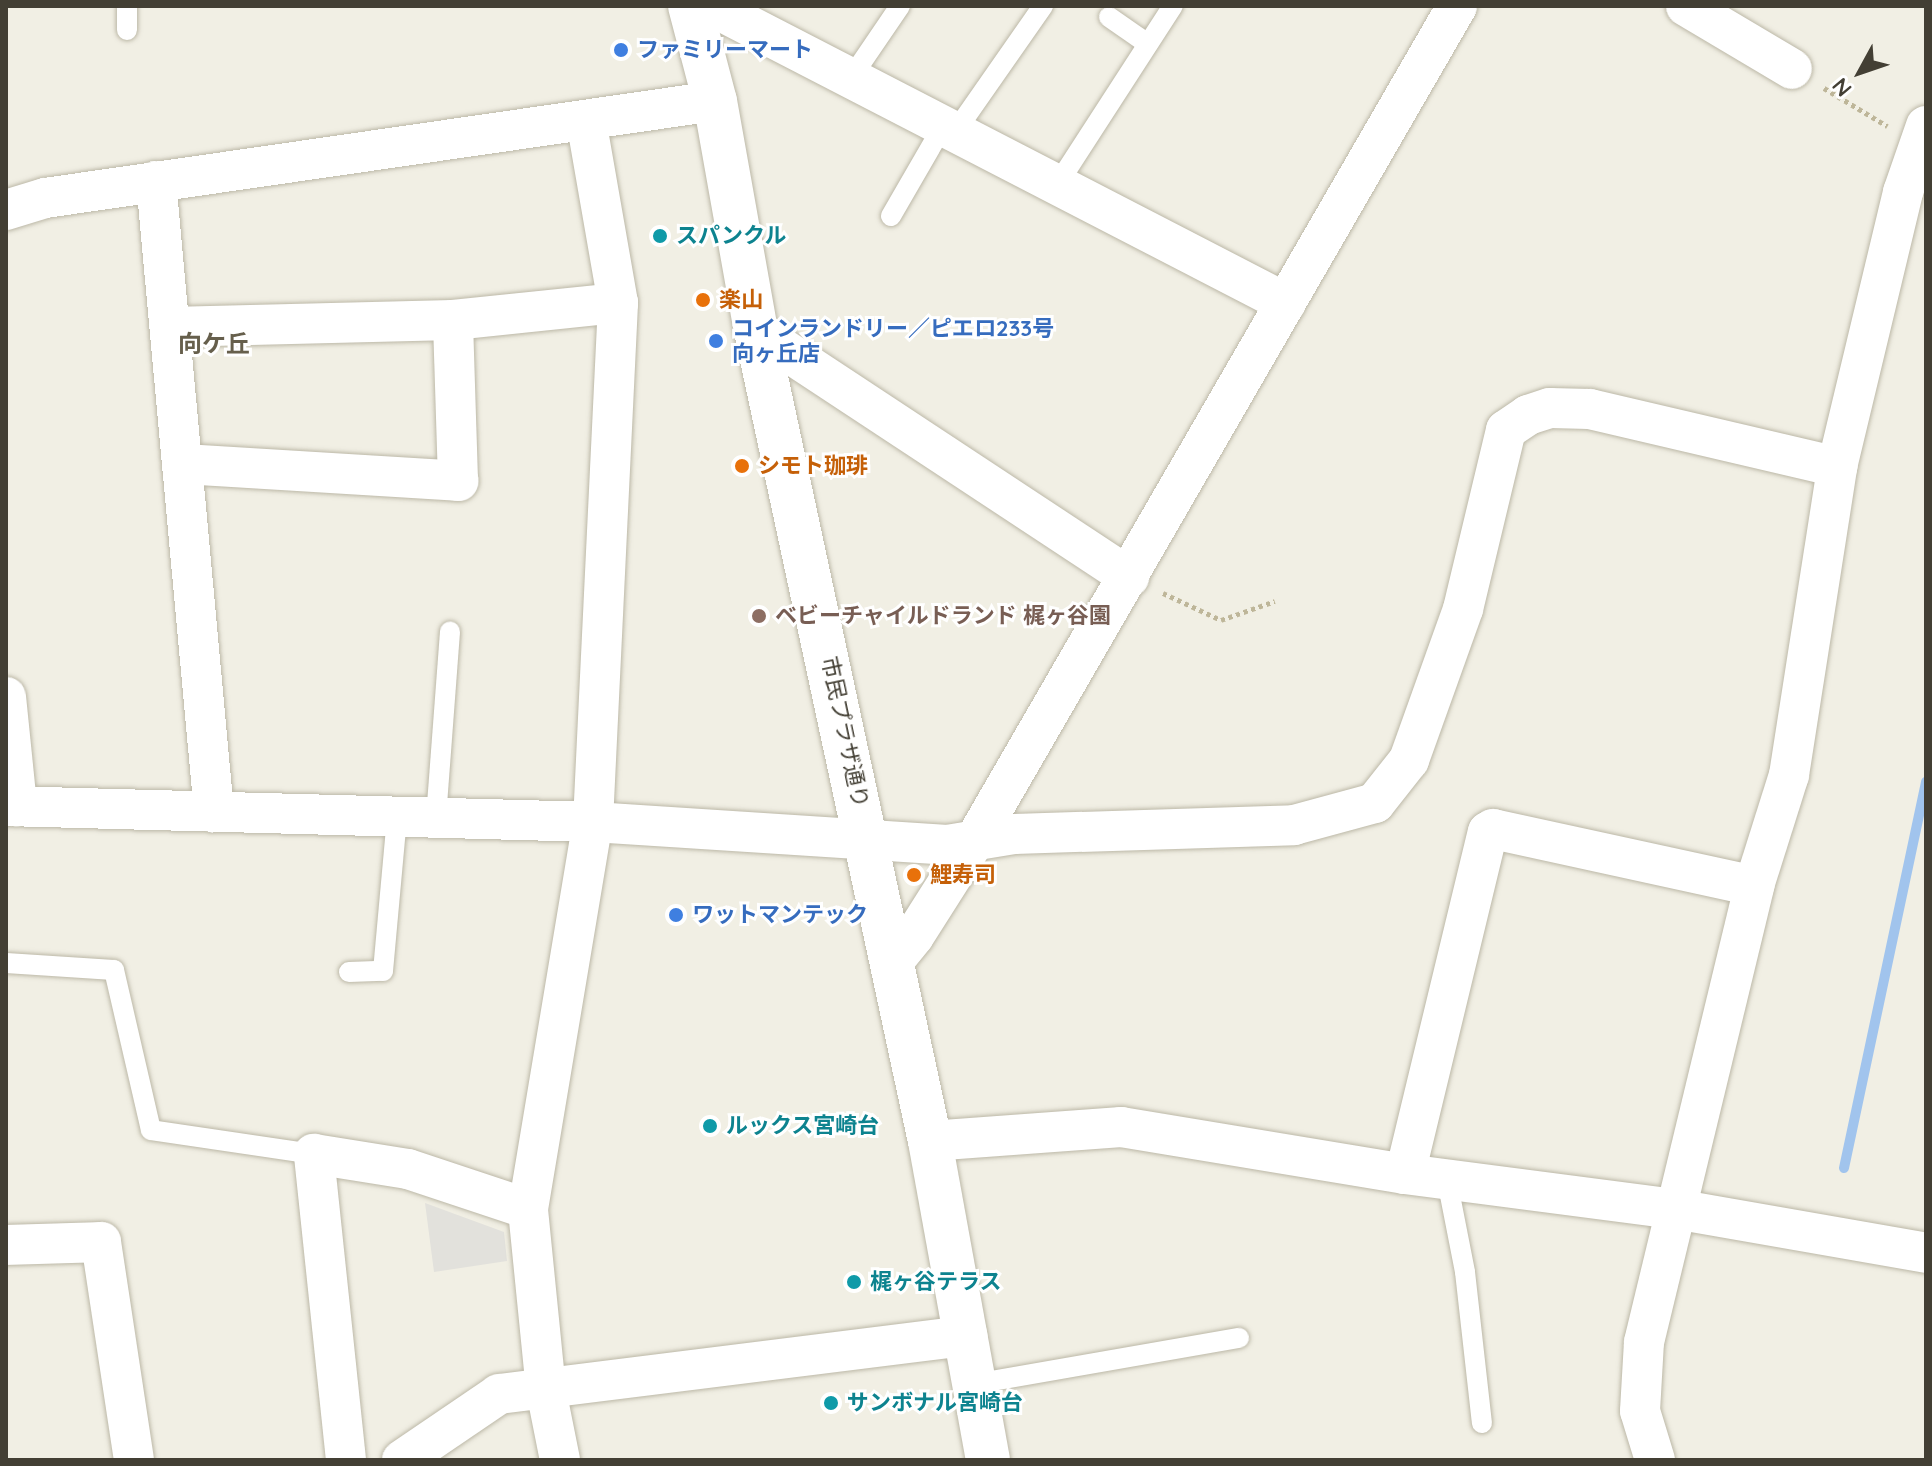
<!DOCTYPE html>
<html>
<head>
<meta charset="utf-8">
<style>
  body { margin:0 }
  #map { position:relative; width:1932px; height:1466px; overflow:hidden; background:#f1efe4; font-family:Quicksand,"Noto Sans JP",sans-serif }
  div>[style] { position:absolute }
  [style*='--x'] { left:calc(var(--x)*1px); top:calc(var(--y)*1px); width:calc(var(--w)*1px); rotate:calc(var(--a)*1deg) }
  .parking>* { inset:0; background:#e2e1dc }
  .stream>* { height:10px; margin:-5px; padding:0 5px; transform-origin:5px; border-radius:5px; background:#a1c4ed }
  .path>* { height:5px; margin-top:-2.5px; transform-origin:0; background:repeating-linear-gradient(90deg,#beb699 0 4px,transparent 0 8px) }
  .roads { filter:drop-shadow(0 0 2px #bcb8a7) drop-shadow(0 0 2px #bcb8a7) }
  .service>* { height:20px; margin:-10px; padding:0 10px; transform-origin:10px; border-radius:10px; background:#fff }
  .minor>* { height:40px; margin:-20px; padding:0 20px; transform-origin:20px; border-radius:20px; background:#fff }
  .tertiary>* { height:44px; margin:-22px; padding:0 22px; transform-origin:22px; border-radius:22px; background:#fff }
  .dots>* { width:22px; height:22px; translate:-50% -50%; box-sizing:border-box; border:4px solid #fff; border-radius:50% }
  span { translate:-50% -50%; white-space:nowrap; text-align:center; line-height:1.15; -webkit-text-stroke:6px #fff; paint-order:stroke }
  .shop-label { font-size:22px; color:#366cbe; font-weight:700 }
  .left { translate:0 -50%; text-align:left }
  .culture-label { font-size:22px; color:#0d838f; font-weight:700 }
  .food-label { font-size:22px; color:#c56008; font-weight:700 }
  .education-label { font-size:22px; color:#785e54; font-weight:700 }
  .street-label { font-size:22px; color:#433f34 }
  .neighbourhood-label { font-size:24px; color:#665f4c; font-weight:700 }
  .frame { position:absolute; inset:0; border:8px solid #433f34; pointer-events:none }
  .north { position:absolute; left:1820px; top:32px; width:80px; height:80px; -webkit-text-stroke:6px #fff; paint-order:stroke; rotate:230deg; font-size:22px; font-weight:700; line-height:32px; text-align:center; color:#433f34 }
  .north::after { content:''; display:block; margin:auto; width:28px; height:36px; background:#433f34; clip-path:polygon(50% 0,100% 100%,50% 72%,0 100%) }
</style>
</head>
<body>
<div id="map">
  <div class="parking">
    <i style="clip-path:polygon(425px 1203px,504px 1232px,507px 1261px,434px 1272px)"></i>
  </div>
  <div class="stream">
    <i style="--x:1844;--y:1168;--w:395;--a:-78"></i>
  </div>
  <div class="path">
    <i style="--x:1824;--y:88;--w:74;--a:31.1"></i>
    <i style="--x:1163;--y:593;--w:64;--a:25"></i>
    <i style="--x:1221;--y:620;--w:57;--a:-19.4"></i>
  </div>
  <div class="roads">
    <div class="service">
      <i style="--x:1109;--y:17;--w:47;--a:34.7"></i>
      <i style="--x:127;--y:30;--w:24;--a:-90"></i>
      <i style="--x:851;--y:78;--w:87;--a:-55.8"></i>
      <i style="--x:955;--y:132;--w:154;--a:-55.1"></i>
      <i style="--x:1057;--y:185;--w:213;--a:-57.1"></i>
      <i style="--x:891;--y:216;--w:104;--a:-60"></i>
      <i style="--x:436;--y:818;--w:187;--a:-85.7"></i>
      <i style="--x:6;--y:963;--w:108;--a:3.7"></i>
      <i style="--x:114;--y:970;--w:164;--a:77"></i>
      <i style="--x:151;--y:1130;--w:165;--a:8.4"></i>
      <i style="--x:349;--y:972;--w:34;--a:-2"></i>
      <i style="--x:383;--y:971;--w:155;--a:-84.8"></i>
      <i style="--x:1447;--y:1180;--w:94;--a:78.9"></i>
      <i style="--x:1465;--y:1272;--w:152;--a:83.6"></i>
      <i style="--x:975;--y:1384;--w:268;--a:-9.9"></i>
    </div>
    <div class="minor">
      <i style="--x:711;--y:6;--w:647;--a:27.32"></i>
      <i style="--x:1686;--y:6;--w:123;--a:30.7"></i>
      <i style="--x:156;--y:181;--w:634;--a:84.75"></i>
      <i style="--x:6;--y:210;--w:41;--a:-17.1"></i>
      <i style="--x:45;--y:198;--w:677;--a:-8.24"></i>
      <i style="--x:170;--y:327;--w:283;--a:-1.4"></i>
      <i style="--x:453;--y:320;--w:166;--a:-5.9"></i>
      <i style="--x:756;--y:331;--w:447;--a:33.4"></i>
      <i style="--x:183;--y:464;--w:276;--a:3.5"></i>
      <i style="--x:458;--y:481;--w:161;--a:-91.8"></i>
      <i style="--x:6;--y:697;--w:110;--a:84.2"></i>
      <i style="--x:6;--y:806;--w:587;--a:1.56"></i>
      <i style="--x:593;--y:822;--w:355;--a:3.7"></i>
      <i style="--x:947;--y:845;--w:68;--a:-9.3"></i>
      <i style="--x:1014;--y:834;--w:280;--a:-1.8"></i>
      <i style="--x:1294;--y:825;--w:84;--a:-15.2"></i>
      <i style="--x:1375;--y:803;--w:55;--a:-51.7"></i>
      <i style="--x:1409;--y:760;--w:160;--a:-70.3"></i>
      <i style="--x:1463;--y:609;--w:184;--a:-76.5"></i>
      <i style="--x:1506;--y:430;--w:27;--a:-34"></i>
      <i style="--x:1528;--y:415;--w:23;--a:-18"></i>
      <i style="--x:1550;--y:408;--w:40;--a:1.4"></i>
      <i style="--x:1590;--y:409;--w:254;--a:13.2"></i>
      <i style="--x:893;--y:962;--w:33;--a:-51"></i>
      <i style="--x:914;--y:936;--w:114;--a:-57.6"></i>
      <i style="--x:975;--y:840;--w:963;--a:-59.97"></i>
      <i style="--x:930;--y:1141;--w:192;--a:-4.2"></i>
      <i style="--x:1121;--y:1127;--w:288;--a:9.4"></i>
      <i style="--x:1405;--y:1174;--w:272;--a:7.4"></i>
      <i style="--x:1675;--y:1209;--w:255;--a:9.9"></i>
      <i style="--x:1405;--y:1174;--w:352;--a:-76.4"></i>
      <i style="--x:1488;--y:832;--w:6;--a:-31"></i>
      <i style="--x:1493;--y:829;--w:267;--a:12.3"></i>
      <i style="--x:6;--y:1245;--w:95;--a:-1.8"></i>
      <i style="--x:101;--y:1242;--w:220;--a:81.4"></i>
      <i style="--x:346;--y:1460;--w:308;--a:-96"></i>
      <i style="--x:314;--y:1154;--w:95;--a:9.1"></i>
      <i style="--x:408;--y:1169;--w:126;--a:18.4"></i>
      <i style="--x:402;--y:1460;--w:117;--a:-34.2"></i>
      <i style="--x:499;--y:1394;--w:472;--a:-7.1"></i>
      <i style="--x:560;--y:1460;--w:71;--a:-101.3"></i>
      <i style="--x:546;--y:1390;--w:182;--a:-95.7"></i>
      <i style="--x:528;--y:1209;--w:392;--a:-80.5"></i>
      <i style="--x:593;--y:822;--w:520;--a:-87.24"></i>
      <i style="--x:618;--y:303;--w:169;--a:-99.9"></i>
      <i style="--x:589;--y:136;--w:15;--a:-113"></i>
      <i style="--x:1655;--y:1460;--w:51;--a:-107"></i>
      <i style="--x:1640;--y:1411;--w:69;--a:-86.7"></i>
      <i style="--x:1644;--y:1342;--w:469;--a:-76.4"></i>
      <i style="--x:1754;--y:886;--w:116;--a:-72.5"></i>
      <i style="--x:1789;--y:775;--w:312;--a:-81.1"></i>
      <i style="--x:1837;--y:467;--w:283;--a:-76.5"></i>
      <i style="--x:1903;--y:192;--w:70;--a:-70.8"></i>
    </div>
    <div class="tertiary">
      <i style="--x:690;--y:6;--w:98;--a:75.3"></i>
      <i style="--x:715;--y:101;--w:234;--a:79.9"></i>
      <i style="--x:756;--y:331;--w:828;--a:77.88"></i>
      <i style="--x:930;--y:1141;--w:324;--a:79.7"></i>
    </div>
  </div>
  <div class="dots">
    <i style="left:621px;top:50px;background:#3f7fe0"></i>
    <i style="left:660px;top:236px;background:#0f9aa8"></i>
    <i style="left:703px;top:300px;background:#e8710a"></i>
    <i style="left:716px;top:341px;background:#3f7fe0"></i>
    <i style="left:742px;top:466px;background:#e8710a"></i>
    <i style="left:759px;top:616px;background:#8d6e63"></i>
    <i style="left:914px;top:875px;background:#e8710a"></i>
    <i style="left:676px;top:915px;background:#3f7fe0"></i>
    <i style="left:710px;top:1126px;background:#0f9aa8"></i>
    <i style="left:854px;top:1282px;background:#0f9aa8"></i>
    <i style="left:831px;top:1403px;background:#0f9aa8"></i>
  </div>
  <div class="shop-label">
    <span class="left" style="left:637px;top:50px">ファミリーマート</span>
    <span class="left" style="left:732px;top:341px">コインランドリー／ピエロ233号<br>向ヶ丘店</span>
    <span class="left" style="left:692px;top:915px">ワットマンテック</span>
  </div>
  <div class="culture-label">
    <span class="left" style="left:676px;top:236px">スパンクル</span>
    <span class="left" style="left:726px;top:1126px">ルックス宮崎台</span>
    <span class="left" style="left:870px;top:1282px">梶ヶ谷テラス</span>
    <span class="left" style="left:847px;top:1403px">サンボナル宮崎台</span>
  </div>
  <div class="food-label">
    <span class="left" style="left:719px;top:300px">楽山</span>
    <span class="left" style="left:758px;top:466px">シモト珈琲</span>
    <span class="left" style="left:930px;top:875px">鯉寿司</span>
  </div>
  <div class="education-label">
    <span class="left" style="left:775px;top:616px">ベビーチャイルドランド 梶ヶ谷園</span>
  </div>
  <div class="street-label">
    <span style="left:845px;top:732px;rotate:78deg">市民プラザ通り</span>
  </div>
  <div class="neighbourhood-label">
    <span style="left:214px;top:344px">向ケ丘</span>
  </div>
  <div class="frame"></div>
  <div class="north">N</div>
</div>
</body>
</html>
